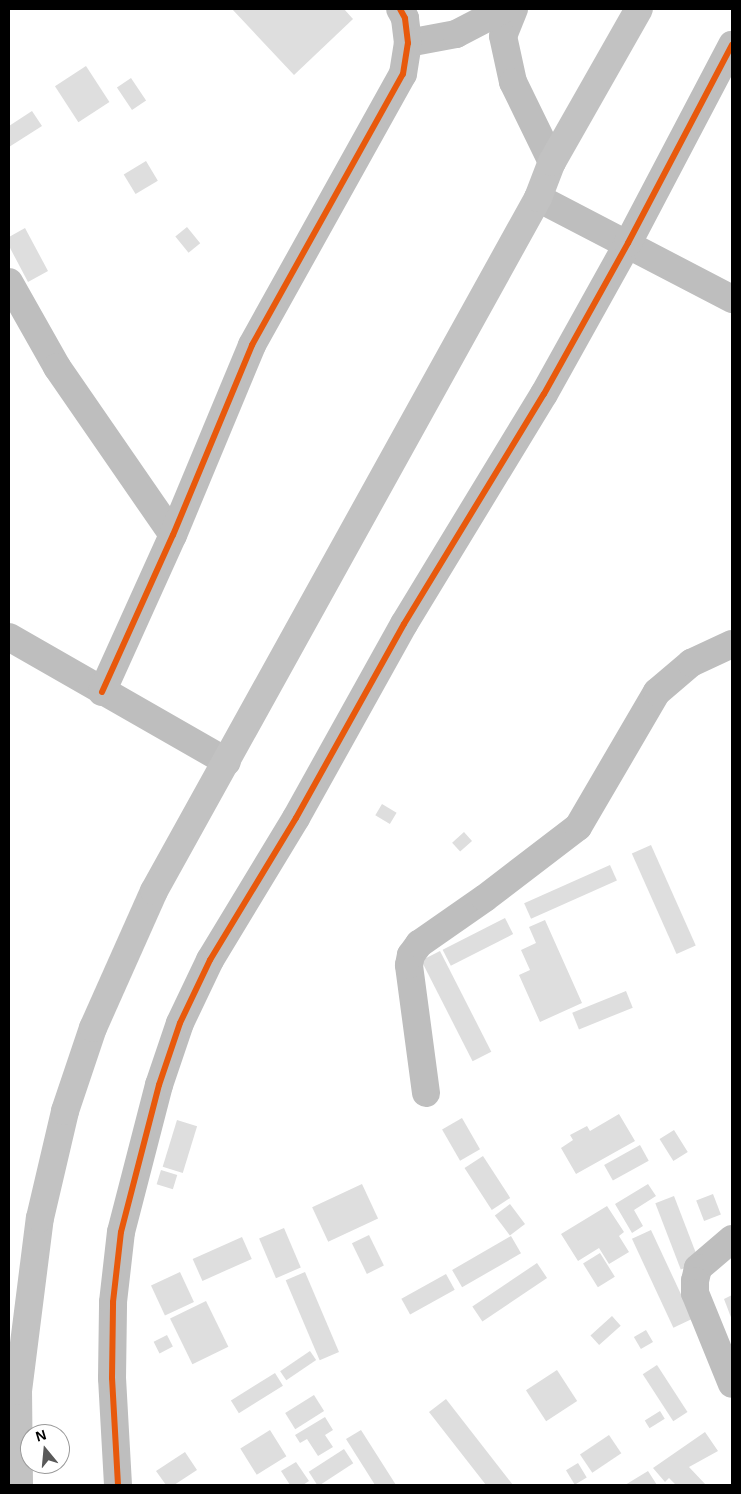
<!DOCTYPE html>
<html>
<head>
<meta charset="utf-8">
<style>
  body { margin:0 }
  #map { position:relative; width:741px; height:1494px; overflow:hidden; background:#fff; font-family:Arial,sans-serif }
  div>[style] { position:absolute }
  [style*='--x'] { left:calc(var(--x)*1px); top:calc(var(--y)*1px); width:calc(var(--w)*1px); rotate:calc(var(--a)*1deg) }
  .building>* { inset:0; background:#dedede; transform-origin:0 0 }
  .street>* { height:28px; margin:-14px; padding:0 14px; transform-origin:14px; border-radius:14px; background:#bebebe }
  .secondary>* { height:28px; margin:-14px; padding:0 14px; transform-origin:14px; border-radius:14px; background:#c2c2c2 }
  .cycleway>* { height:6px; margin:-3px; padding:0 3px; transform-origin:3px; border-radius:3px; background:#e8590c }
  span { translate:-50% -50%; white-space:nowrap; text-align:center; line-height:1.15; -webkit-text-stroke:4px #fff; paint-order:stroke }
  .frame { position:absolute; inset:0; border:10px solid #000; pointer-events:none }
  .north { position:absolute; left:20px; top:1424px; width:50px; height:50px; box-sizing:border-box; background:#fff; border:1px solid #999; border-radius:50%; rotate:343deg; font-size:14px; font-weight:700; line-height:20px; text-align:center; color:#000 }
  .north::after { content:''; display:block; margin:auto; width:18px; height:22px; background:#595959; clip-path:polygon(50% 0,100% 100%,50% 72%,0 100%) }
</style>
</head>
<body>
<div id="map">
  <div class="building">
    <i style="clip-path:polygon(232px 9px,344px 9px,353px 19px,294px 75px)"></i>
    <i style="left:86px;top:66px;width:43px;height:37px;rotate:57deg"></i>
    <i style="left:131px;top:78px;width:27px;height:17px;rotate:56deg"></i>
    <i style="clip-path:polygon(32px 111px,42px 126px,9px 147px,9px 126px)"></i>
    <i style="left:146px;top:161px;width:23px;height:26px;rotate:59deg"></i>
    <i style="left:187px;top:227px;width:21px;height:15px;rotate:51deg"></i>
    <i style="clip-path:polygon(25px 228px,48px 271px,28px 282px,9px 246px,9px 237px)"></i>
    <i style="left:382px;top:804px;width:17px;height:13px;rotate:31deg"></i>
    <i style="left:464px;top:832px;width:12px;height:16px;rotate:48deg"></i>
    <i style="left:651px;top:845px;width:110px;height:21px;rotate:66deg"></i>
    <i style="left:610px;top:865px;width:17px;height:94px;rotate:66deg"></i>
    <i style="left:505px;top:918px;width:18px;height:70px;rotate:63deg"></i>
    <i style="clip-path:polygon(545px 920px,582px 1003px,540px 1022px,519px 975px,530px 970px,521px 950px,536px 943px,529px 927px)"></i>
    <i style="left:440px;top:951px;width:113px;height:21px;rotate:63deg"></i>
    <i style="left:626px;top:991px;width:18px;height:58px;rotate:68deg"></i>
    <i style="clip-path:polygon(619px 1114px,635px 1141px,576px 1174px,561px 1148px,573px 1140px,570px 1135px,587px 1126px,590px 1131px)"></i>
    <i style="left:462px;top:1118px;width:36px;height:23px;rotate:60deg"></i>
    <i style="left:177px;top:1120px;width:21px;height:49px;rotate:17deg"></i>
    <i style="left:674px;top:1130px;width:26px;height:17px;rotate:58deg"></i>
    <i style="left:640px;top:1145px;width:18px;height:41px;rotate:61deg"></i>
    <i style="left:483px;top:1156px;width:50px;height:22px;rotate:57deg"></i>
    <i style="left:161px;top:1170px;width:17px;height:15px;rotate:17deg"></i>
    <i style="left:362px;top:1184px;width:38px;height:55px;rotate:65deg"></i>
    <i style="clip-path:polygon(648px 1184px,656px 1196px,634px 1210px,643px 1226px,632px 1233px,615px 1204px)"></i>
    <i style="left:713px;top:1194px;width:22px;height:18px;rotate:69deg"></i>
    <i style="left:674px;top:1196px;width:71px;height:20px;rotate:69deg"></i>
    <i style="left:510px;top:1204px;width:25px;height:19px;rotate:53deg"></i>
    <i style="clip-path:polygon(607px 1206px,624px 1232px,619px 1236px,629px 1252px,609px 1264px,599px 1248px,578px 1261px,561px 1234px)"></i>
    <i style="left:284px;top:1228px;width:43px;height:27px;rotate:67deg"></i>
    <i style="left:651px;top:1230px;width:98px;height:21px;rotate:65deg"></i>
    <i style="left:369px;top:1235px;width:34px;height:19px;rotate:64deg"></i>
    <i style="left:511px;top:1236px;width:20px;height:68px;rotate:60deg"></i>
    <i style="left:242px;top:1237px;width:24px;height:54px;rotate:66deg"></i>
    <i style="left:600px;top:1253px;width:28px;height:20px;rotate:58deg"></i>
    <i style="left:537px;top:1263px;width:18px;height:78px;rotate:56deg"></i>
    <i style="left:180px;top:1272px;width:33px;height:32px;rotate:65deg"></i>
    <i style="left:305px;top:1272px;width:87px;height:21px;rotate:67deg"></i>
    <i style="left:446px;top:1274px;width:18px;height:51px;rotate:61deg"></i>
    <i style="clip-path:polygon(732px 1295px,732px 1320px,724px 1299px)"></i>
    <i style="left:206px;top:1301px;width:51px;height:40px;rotate:64deg"></i>
    <i style="left:612px;top:1316px;width:13px;height:29px;rotate:48deg"></i>
    <i style="left:646px;top:1330px;width:14px;height:14px;rotate:60deg"></i>
    <i style="left:167px;top:1335px;width:13px;height:15px;rotate:63deg"></i>
    <i style="left:310px;top:1351px;width:11px;height:36px;rotate:56deg"></i>
    <i style="left:657px;top:1365px;width:56px;height:17px;rotate:57deg"></i>
    <i style="left:557px;top:1370px;width:37px;height:37px;rotate:57deg"></i>
    <i style="left:275px;top:1373px;width:15px;height:52px;rotate:58deg"></i>
    <i style="left:314px;top:1395px;width:19px;height:34px;rotate:58deg"></i>
    <i style="clip-path:polygon(446px 1399px,513px 1485px,486px 1485px,429px 1412px)"></i>
    <i style="left:660px;top:1411px;width:9px;height:18px;rotate:58deg"></i>
    <i style="clip-path:polygon(325px 1417px,333px 1430px,325px 1435px,333px 1447px,318px 1456px,307px 1439px,300px 1443px,295px 1435px)"></i>
    <i style="left:270px;top:1430px;width:31px;height:35px;rotate:58deg"></i>
    <i style="clip-path:polygon(361px 1430px,396px 1485px,375px 1485px,346px 1439px)"></i>
    <i style="clip-path:polygon(705px 1432px,718px 1451px,689px 1467px,706px 1485px,676px 1485px,669px 1478px,665px 1482px,653px 1468px)"></i>
    <i style="left:609px;top:1435px;width:22px;height:35px;rotate:56deg"></i>
    <i style="left:344px;top:1449px;width:17px;height:42px;rotate:57deg"></i>
    <i style="clip-path:polygon(185px 1452px,197px 1470px,174px 1485px,166px 1485px,156px 1471px)"></i>
    <i style="clip-path:polygon(296px 1462px,309px 1481px,303px 1485px,290px 1485px,281px 1471px)"></i>
    <i style="left:578px;top:1463px;width:17px;height:14px;rotate:59deg"></i>
    <i style="clip-path:polygon(648px 1471px,657px 1485px,625px 1485px)"></i>
  </div>
  <div class="street">
    <i style="--x:514;--y:9;--w:29;--a:112"></i>
    <i style="--x:503;--y:36;--w:47;--a:77.7"></i>
    <i style="--x:513;--y:82;--w:89;--a:64"></i>
    <i style="--x:408;--y:43;--w:49;--a:-10.6"></i>
    <i style="--x:456;--y:34;--w:54;--a:-27.5"></i>
    <i style="--x:538;--y:198;--w:219;--a:27.5"></i>
    <i style="--x:9;--y:282;--w:98;--a:60.5"></i>
    <i style="--x:57;--y:367;--w:204;--a:55.4"></i>
    <i style="--x:9;--y:637;--w:251;--a:29.8"></i>
    <i style="--x:102;--y:692;--w:172;--a:-65.7"></i>
    <i style="--x:173;--y:535;--w:206;--a:-67.4"></i>
    <i style="--x:252;--y:345;--w:310;--a:-60.9"></i>
    <i style="--x:403;--y:74;--w:31;--a:-81"></i>
    <i style="--x:408;--y:43;--w:25;--a:-97"></i>
    <i style="--x:405;--y:18;--w:10;--a:-119"></i>
    <i style="--x:426;--y:1093;--w:129;--a:-97.6"></i>
    <i style="--x:409;--y:965;--w:10;--a:-79"></i>
    <i style="--x:411;--y:955;--w:14;--a:-54"></i>
    <i style="--x:419;--y:944;--w:80;--a:-34.9"></i>
    <i style="--x:485;--y:898;--w:117;--a:-37.4"></i>
    <i style="--x:578;--y:827;--w:156;--a:-59.7"></i>
    <i style="--x:657;--y:692;--w:45;--a:-40.5"></i>
    <i style="--x:691;--y:663;--w:45;--a:-24.9"></i>
    <i style="--x:732;--y:1239;--w:45;--a:139.5"></i>
    <i style="--x:698;--y:1268;--w:13;--a:103"></i>
    <i style="--x:695;--y:1281;--w:12;--a:90"></i>
    <i style="--x:695;--y:1293;--w:98;--a:67.9"></i>
    <i style="--x:118;--y:1485;--w:107;--a:-93.2"></i>
    <i style="--x:112;--y:1378;--w:76;--a:-89.2"></i>
    <i style="--x:113;--y:1302;--w:70;--a:-83.5"></i>
    <i style="--x:121;--y:1232;--w:152;--a:-75.5"></i>
    <i style="--x:159;--y:1085;--w:65;--a:-71.3"></i>
    <i style="--x:180;--y:1023;--w:70;--a:-64.5"></i>
    <i style="--x:210;--y:960;--w:166;--a:-58.8"></i>
    <i style="--x:296;--y:818;--w:222;--a:-60.9"></i>
    <i style="--x:404;--y:624;--w:269;--a:-58.7"></i>
    <i style="--x:544;--y:394;--w:173;--a:-60.9"></i>
    <i style="--x:628;--y:243;--w:224;--a:-62.3"></i>
  </div>
  <div class="secondary">
    <i style="--x:19;--y:1485;--w:94;--a:-90.6"></i>
    <i style="--x:18;--y:1391;--w:174;--a:-82.8"></i>
    <i style="--x:40;--y:1218;--w:110;--a:-76.8"></i>
    <i style="--x:65;--y:1111;--w:88;--a:-71.4"></i>
    <i style="--x:93;--y:1028;--w:150;--a:-66"></i>
    <i style="--x:154;--y:891;--w:792;--a:-61.01"></i>
    <i style="--x:538;--y:198;--w:39;--a:-69"></i>
    <i style="--x:552;--y:162;--w:176;--a:-60.4"></i>
  </div>
  <div class="cycleway">
    <i style="--x:102;--y:692;--w:172;--a:-65.7"></i>
    <i style="--x:173;--y:535;--w:206;--a:-67.4"></i>
    <i style="--x:252;--y:345;--w:310;--a:-60.9"></i>
    <i style="--x:403;--y:74;--w:31;--a:-81"></i>
    <i style="--x:408;--y:43;--w:25;--a:-97"></i>
    <i style="--x:405;--y:18;--w:10;--a:-119"></i>
    <i style="--x:118;--y:1485;--w:107;--a:-93.2"></i>
    <i style="--x:112;--y:1378;--w:76;--a:-89.2"></i>
    <i style="--x:113;--y:1302;--w:70;--a:-83.5"></i>
    <i style="--x:121;--y:1232;--w:152;--a:-75.5"></i>
    <i style="--x:159;--y:1085;--w:65;--a:-71.3"></i>
    <i style="--x:180;--y:1023;--w:70;--a:-64.5"></i>
    <i style="--x:210;--y:960;--w:166;--a:-58.8"></i>
    <i style="--x:296;--y:818;--w:222;--a:-60.9"></i>
    <i style="--x:404;--y:624;--w:269;--a:-58.7"></i>
    <i style="--x:544;--y:394;--w:173;--a:-60.9"></i>
    <i style="--x:628;--y:243;--w:224;--a:-62.3"></i>
  </div>
  <div class="frame"></div>
  <div class="north">N</div>
</div>
</body>
</html>
